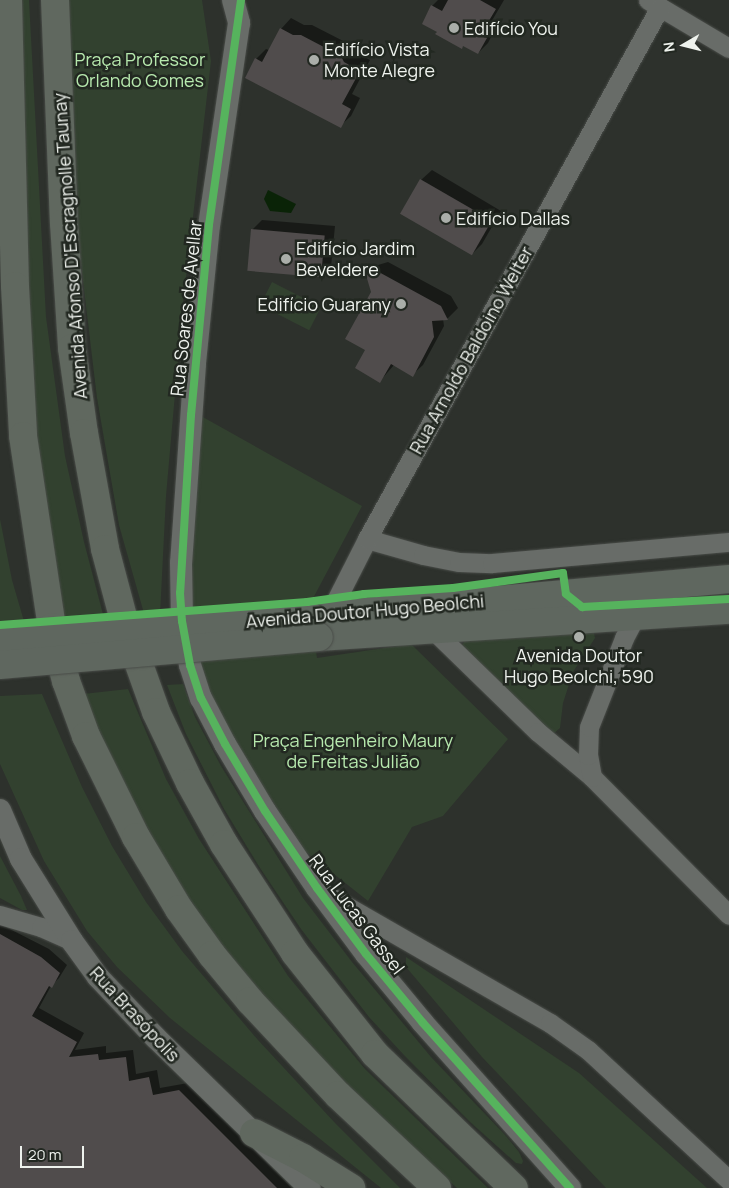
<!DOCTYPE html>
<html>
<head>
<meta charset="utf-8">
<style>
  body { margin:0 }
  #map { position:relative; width:729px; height:1188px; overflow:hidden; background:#2d312c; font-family:Manrope,sans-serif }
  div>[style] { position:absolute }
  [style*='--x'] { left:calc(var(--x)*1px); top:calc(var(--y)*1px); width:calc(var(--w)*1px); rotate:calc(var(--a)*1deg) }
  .green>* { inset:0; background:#32412f; transform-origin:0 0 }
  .water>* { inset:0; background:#0a2307 }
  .shadow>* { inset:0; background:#0007 }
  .building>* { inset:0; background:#504c4c; transform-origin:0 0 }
  .roads { filter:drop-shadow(0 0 1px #494c48) drop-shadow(0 0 1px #494c48) }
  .minor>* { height:19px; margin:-9.5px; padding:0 9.5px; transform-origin:9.5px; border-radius:9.5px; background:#686c68 }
  .tertiary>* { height:22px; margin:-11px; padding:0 11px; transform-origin:11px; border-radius:11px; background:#686c68 }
  .primary>* { height:28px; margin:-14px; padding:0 14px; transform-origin:14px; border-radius:14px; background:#5f675f }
  .trunk>* { height:28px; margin:-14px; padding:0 14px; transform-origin:14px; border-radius:14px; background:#60685f }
  .rail>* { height:4px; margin:-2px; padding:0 2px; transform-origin:2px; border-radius:2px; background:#666866 }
  .bridges { filter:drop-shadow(0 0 1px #494c48) drop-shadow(0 0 1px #494c48) }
  .primary-bridge>* { height:28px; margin:-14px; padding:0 14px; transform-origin:14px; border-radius:14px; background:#5f675f }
  .cycleway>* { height:8px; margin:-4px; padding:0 4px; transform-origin:4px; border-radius:4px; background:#56b35d }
  .dots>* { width:14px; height:14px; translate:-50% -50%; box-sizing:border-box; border:2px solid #222821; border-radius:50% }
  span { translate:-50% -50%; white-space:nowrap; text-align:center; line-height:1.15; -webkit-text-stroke:5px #222821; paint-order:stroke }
  .poi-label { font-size:18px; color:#eef2ed }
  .left { translate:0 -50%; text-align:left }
  .right { translate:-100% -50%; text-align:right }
  .park-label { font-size:18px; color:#b7e9ae }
  .street-label { font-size:18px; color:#eef2ed }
  .north { position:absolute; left:659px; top:20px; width:50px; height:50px; -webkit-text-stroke:4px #222821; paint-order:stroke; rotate:262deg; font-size:14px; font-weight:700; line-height:20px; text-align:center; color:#eef2ed }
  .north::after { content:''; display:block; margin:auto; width:18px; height:22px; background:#eef2ed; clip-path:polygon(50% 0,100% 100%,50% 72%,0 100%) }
  .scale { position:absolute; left:20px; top:1146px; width:64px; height:22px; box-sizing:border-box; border:2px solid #eef2ed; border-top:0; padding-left:6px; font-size:15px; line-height:18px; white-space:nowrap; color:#eef2ed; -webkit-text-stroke:4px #222821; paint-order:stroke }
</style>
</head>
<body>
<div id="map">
  <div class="green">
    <i style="clip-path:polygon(13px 0,29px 0,46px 317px,65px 456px,84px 542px,105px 622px,58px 628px,41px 536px)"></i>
    <i style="clip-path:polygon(68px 0,202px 0,211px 61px,183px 303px,166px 496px,160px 616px,145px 617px,119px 525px,97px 398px,79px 247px)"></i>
    <i style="left:272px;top:282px;width:55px;height:26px;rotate:27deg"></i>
    <i style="clip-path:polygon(201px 416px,362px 506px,310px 604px,317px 658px,411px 644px,508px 739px,443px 816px,412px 827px,368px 901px,301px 848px,237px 749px,204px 684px,190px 624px,188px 573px)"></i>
    <i style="clip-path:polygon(0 519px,12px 580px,26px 628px,0 629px)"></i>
    <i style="clip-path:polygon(593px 628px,595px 638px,573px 672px,563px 703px,560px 728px,552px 735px,462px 645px,466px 639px)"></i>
    <i style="clip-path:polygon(183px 684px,195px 717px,221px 766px,303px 898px,352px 962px,431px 1057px,506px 1136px,519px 1152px,523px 1161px,522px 1164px,516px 1163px,469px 1121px,403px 1054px,369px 1017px,301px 929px,260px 868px,224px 809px,186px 734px,167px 685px)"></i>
    <i style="clip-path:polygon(128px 689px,166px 779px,199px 839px,288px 976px,365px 1069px,488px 1188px,457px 1188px,374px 1114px,248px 981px,180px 890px,109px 759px,83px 694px)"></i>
    <i style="clip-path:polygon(42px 694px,82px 787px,112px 846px,146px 902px,182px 951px,258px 1040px,336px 1124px,400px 1188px,381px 1188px,170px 1018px,117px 967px,87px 931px,44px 861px,0 764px,0 696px)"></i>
    <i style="clip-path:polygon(0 856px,21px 896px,27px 910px,22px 910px,0 898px)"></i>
    <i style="clip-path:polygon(406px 957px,579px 1073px,707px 1188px,606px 1188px,482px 1057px,406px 967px)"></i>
  </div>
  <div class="water">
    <i style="clip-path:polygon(268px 190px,296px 204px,291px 213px,270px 211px,264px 199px)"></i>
  </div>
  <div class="shadow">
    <i style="clip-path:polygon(438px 0,504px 0,490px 24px,496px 27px,488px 43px,478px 53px,438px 31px,432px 6px)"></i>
    <i style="clip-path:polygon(291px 18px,304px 25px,312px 25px,351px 45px,354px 52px,370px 60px,352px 94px,360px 98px,351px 116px,340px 126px,256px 59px,266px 49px,269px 50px,281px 29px)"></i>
    <i style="clip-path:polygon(432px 170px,501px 211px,482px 244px,472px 254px,421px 180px)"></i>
    <i style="clip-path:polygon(262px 220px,335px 226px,331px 267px,321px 277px,252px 230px)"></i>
    <i style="clip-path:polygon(388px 262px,451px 296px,458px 308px,448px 318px,443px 319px,444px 326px,423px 365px,412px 375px,394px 365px,380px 381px,367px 350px,372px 292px,367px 275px,378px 265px)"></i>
    <i style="clip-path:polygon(0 924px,49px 949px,67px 965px,59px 978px,51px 986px,39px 1008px,84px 1033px,75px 1050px,106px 1046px,106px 1053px,133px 1050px,136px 1074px,157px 1070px,160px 1088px,188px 1083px,292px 1188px,0 1188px)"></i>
  </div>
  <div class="building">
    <i style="clip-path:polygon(448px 0,480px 0,496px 9px,481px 34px,487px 38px,478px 54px,463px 46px,462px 49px,435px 34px,437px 32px,422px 24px,431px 5px,442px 11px)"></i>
    <i style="clip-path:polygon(280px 28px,293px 35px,301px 35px,341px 56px,344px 62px,360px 71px,342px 104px,351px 109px,341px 128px,245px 78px,255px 58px,262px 62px)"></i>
    <i style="left:420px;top:179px;width:83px;height:40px;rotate:30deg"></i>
    <i style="left:251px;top:229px;width:74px;height:42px;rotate:5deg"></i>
    <i style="clip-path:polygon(377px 271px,441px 306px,448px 320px,432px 321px,434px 337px,413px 377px,391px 364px,380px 383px,355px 368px,365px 350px,345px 339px,371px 292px,366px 275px)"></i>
    <i style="clip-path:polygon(0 934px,41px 957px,60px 973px,52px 988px,49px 986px,32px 1016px,77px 1042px,69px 1057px,98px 1054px,99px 1060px,126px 1057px,129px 1081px,149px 1077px,153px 1095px,179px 1090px,277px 1188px,0 1188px)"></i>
  </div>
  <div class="roads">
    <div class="minor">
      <i style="--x:648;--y:0;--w:94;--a:30.7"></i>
      <i style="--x:367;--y:539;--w:58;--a:15.9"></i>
      <i style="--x:423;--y:555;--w:37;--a:11"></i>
      <i style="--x:459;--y:562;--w:33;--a:2"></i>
      <i style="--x:492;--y:563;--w:238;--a:-5.1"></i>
      <i style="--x:328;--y:616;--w:86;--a:-63.1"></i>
      <i style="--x:367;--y:539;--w:607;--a:-61.16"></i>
      <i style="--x:431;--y:628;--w:149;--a:44.2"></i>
      <i style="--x:538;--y:732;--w:70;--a:39.8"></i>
      <i style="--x:592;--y:777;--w:194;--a:45.2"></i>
      <i style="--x:592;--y:777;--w:22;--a:-100"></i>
      <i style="--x:588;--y:755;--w:28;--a:-88"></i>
      <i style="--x:589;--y:727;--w:96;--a:-68.5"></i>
      <i style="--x:624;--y:638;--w:26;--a:-62"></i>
      <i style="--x:322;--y:892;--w:263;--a:29.9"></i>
      <i style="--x:550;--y:1023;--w:47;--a:35.4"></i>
      <i style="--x:588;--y:1050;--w:192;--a:42.7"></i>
      <i style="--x:0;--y:915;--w:43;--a:16.3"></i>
      <i style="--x:41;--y:927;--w:34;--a:24"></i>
    </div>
    <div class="tertiary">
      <i style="--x:233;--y:0;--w:24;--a:75"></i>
      <i style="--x:239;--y:23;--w:204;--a:98.4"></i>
      <i style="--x:209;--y:225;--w:140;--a:95.8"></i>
      <i style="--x:195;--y:364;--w:199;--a:94"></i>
      <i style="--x:181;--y:563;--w:58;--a:89"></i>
      <i style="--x:182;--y:621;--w:45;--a:79.7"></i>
      <i style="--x:190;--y:665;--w:35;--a:72"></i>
      <i style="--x:201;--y:698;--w:52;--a:62.4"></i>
      <i style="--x:225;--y:744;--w:78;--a:59.2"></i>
      <i style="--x:265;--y:811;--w:93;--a:56"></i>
      <i style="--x:317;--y:888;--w:82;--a:53.4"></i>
      <i style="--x:366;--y:954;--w:89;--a:50.4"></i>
      <i style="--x:423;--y:1023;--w:221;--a:48.3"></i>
      <i style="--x:0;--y:810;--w:53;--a:66.8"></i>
      <i style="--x:21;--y:859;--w:97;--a:58.1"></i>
      <i style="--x:72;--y:941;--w:44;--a:54.2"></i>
      <i style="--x:98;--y:977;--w:83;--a:46.5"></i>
      <i style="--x:155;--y:1037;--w:216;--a:44.3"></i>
    </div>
    <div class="primary">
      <i style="--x:311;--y:617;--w:420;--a:-5.2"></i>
      <i style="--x:319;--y:637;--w:411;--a:-3.8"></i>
    </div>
    <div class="trunk">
      <i style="--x:8;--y:0;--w:286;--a:88.6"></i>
      <i style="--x:15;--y:286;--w:150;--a:86.9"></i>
      <i style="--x:23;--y:436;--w:193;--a:81.4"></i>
      <i style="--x:52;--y:627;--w:56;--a:75.5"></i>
      <i style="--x:66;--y:681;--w:59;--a:70"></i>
      <i style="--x:86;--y:736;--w:113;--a:63.7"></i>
      <i style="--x:136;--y:837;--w:84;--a:59.2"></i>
      <i style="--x:179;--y:909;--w:57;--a:54.3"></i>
      <i style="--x:212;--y:955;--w:60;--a:50.4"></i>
      <i style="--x:250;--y:1001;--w:129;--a:46.9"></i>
      <i style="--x:338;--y:1095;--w:136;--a:43.2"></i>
      <i style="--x:55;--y:0;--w:223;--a:87.7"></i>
      <i style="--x:64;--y:223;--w:125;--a:86.3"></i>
      <i style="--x:72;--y:348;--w:86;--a:82"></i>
      <i style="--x:84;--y:433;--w:118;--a:79.7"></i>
      <i style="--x:105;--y:549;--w:82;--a:75.1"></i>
      <i style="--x:126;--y:628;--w:89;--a:70.3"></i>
      <i style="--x:156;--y:712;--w:79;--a:64.4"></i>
      <i style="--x:190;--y:783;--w:70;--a:60.9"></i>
      <i style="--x:224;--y:844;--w:130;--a:56.9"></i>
      <i style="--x:295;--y:953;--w:129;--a:51.6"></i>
      <i style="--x:375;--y:1054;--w:193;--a:44"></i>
      <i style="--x:254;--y:1133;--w:55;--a:27"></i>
      <i style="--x:303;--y:1158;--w:57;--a:32"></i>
    </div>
  </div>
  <div class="rail">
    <i style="--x:0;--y:662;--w:325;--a:-5.3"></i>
    <i style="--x:0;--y:673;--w:107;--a:-4.3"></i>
    <i style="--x:107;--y:665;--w:219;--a:-5.8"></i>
  </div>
  <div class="bridges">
    <div class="primary-bridge">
      <i style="--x:0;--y:638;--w:312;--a:-3.9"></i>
      <i style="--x:0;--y:665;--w:320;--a:-5"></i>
    </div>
  </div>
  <div class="cycleway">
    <i style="--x:241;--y:0;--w:227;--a:98.1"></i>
    <i style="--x:209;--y:225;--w:191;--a:95.4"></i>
    <i style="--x:191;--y:415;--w:178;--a:93.5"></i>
    <i style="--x:180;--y:593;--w:28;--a:86"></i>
    <i style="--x:182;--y:621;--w:45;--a:79.7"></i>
    <i style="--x:190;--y:665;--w:35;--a:72"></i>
    <i style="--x:201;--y:698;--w:52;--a:62.4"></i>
    <i style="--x:225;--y:744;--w:78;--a:59.2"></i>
    <i style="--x:265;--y:811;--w:93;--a:56"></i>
    <i style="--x:317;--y:888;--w:82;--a:53.4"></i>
    <i style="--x:366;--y:954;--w:89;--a:50.4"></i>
    <i style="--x:423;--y:1023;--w:221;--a:48.3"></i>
    <i style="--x:0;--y:625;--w:308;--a:-4.3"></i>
    <i style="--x:307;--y:602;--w:58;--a:-8"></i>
    <i style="--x:364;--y:594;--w:89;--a:-3.9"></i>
    <i style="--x:453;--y:588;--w:111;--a:-7.8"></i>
    <i style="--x:563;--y:573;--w:21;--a:82"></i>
    <i style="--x:566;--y:594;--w:21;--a:39"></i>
    <i style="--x:582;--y:607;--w:147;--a:-3.1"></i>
  </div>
  <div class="dots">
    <i style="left:454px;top:28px;background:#aaaea9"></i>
    <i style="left:314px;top:60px;background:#aaaea9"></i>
    <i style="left:446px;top:218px;background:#aaaea9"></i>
    <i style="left:286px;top:259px;background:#aaaea9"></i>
    <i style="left:401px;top:304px;background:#aaaea9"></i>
    <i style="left:579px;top:637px;background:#aaaea9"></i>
  </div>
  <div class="poi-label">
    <span class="left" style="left:464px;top:28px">Edifício You</span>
    <span class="left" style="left:324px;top:60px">Edifício Vista<br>Monte Alegre</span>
    <span class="left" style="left:456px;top:218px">Edifício Dallas</span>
    <span class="left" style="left:296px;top:259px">Edifício Jardim<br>Beveldere</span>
    <span class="right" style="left:391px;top:304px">Edifício Guarany</span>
    <span style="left:579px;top:666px">Avenida Doutor<br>Hugo Beolchi, 590</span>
  </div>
  <div class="park-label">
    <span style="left:140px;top:70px">Praça Professor<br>Orlando Gomes</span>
    <span style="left:353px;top:751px">Praça Engenheiro Maury<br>de Freitas Julião</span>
  </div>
  <div class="street-label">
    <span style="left:70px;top:246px;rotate:-94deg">Avenida Afonso D'Escragnolle Taunay</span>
    <span style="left:186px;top:308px;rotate:-84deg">Rua Soares de Avellar</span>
    <span style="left:471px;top:350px;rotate:-61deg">Rua Arnoldo Baldoino Welter</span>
    <span style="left:365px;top:611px;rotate:-5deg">Avenida Doutor Hugo Beolchi</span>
    <span style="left:357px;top:914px;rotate:53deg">Rua Lucas Gassel</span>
    <span style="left:135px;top:1014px;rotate:47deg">Rua Brasópolis</span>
  </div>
  <div class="north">N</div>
  <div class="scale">20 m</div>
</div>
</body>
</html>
